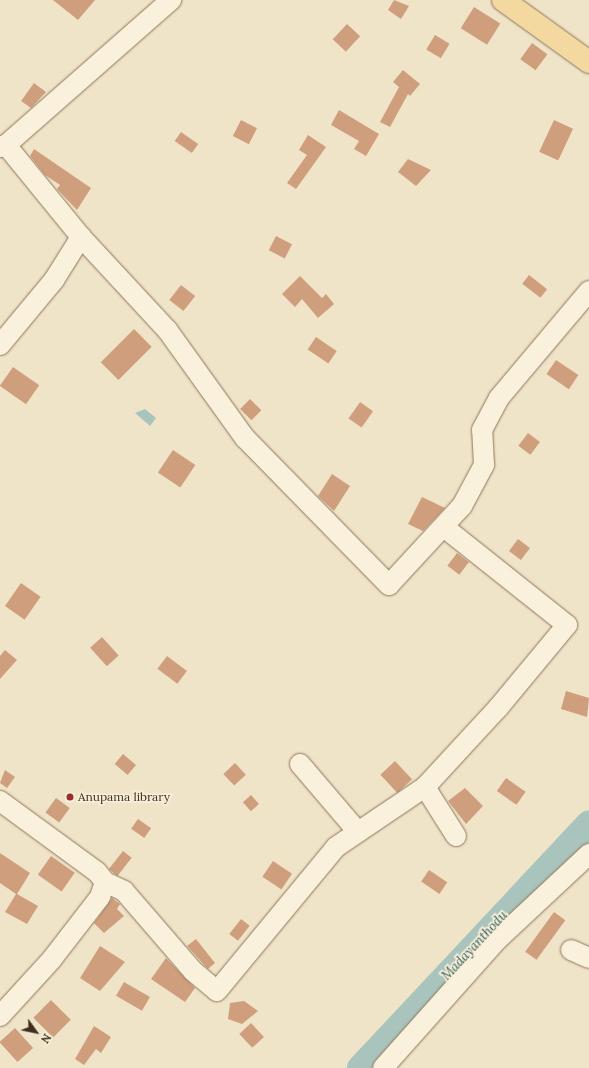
<!DOCTYPE html>
<html>
<head>
<meta charset="utf-8">
<style>
  body { margin:0 }
  #map { position:relative; width:589px; height:1068px; overflow:hidden; background:#f0e4c8; font-family:Lora,serif }
  div>[style] { position:absolute }
  [style*='--x'] { left:calc(var(--x)*1px); top:calc(var(--y)*1px); width:calc(var(--w)*1px); rotate:calc(var(--a)*1deg) }
  .water>* { inset:0; background:#a9c4bc }
  .river>* { height:26px; margin:-13px; padding:0 13px; transform-origin:13px; border-radius:13px; background:#a9c4bc }
  .building>* { inset:0; background:#cf9f7d; transform-origin:0 0 }
  .roads { filter:drop-shadow(0 0 1px #8d765c) drop-shadow(0 0 1px #8d765c) }
  .minor>* { height:20px; margin:-10px; padding:0 10px; transform-origin:10px; border-radius:10px; background:#faf1dc }
  .major>* { height:22px; margin:-11px; padding:0 11px; transform-origin:11px; border-radius:11px; background:#f3d9a0 }
  .dots>* { width:11px; height:11px; translate:-50% -50%; box-sizing:border-box; border:2px solid #f7eed8; border-radius:50% }
  span { translate:-50% -50%; white-space:nowrap; text-align:center; line-height:1.15; -webkit-text-stroke:3.5px #f7eed8; paint-order:stroke }
  .poi-label { font-size:12px; color:#3d2e20 }
  .left { translate:0 -50%; text-align:left }
  .water-label { font-size:13px; color:#2f5d5a; font-style:italic }
  .north { position:absolute; left:16px; top:1012px; width:40px; height:40px; -webkit-text-stroke:3px #f7eed8; paint-order:stroke; rotate:123deg; font-size:11px; font-weight:700; line-height:16px; text-align:center; color:#3d2e20 }
  .north::after { content:''; display:block; margin:auto; width:14px; height:18px; background:#3d2e20; clip-path:polygon(50% 0,100% 100%,50% 72%,0 100%) }
</style>
</head>
<body>
<div id="map">
  <div class="water">
    <i style="clip-path:polygon(145px 409px,156px 418px,150px 426px,135px 413px)"></i>
  </div>
  <div class="river">
    <i style="--x:360;--y:1068;--w:335;--a:-46.9"></i>
  </div>
  <div class="building">
    <i style="clip-path:polygon(53px 0,95px 0,78px 20px)"></i>
    <i style="clip-path:polygon(394px 0,409px 6px,401px 19px,388px 10px)"></i>
    <i style="left:474px;top:7px;width:31px;height:25px;rotate:32deg"></i>
    <i style="left:347px;top:24px;width:18px;height:21px;rotate:43deg"></i>
    <i style="left:435px;top:35px;width:17px;height:17px;rotate:31deg"></i>
    <i style="left:532px;top:43px;width:19px;height:20px;rotate:36deg"></i>
    <i style="clip-path:polygon(403px 70px,420px 84px,410px 96px,408px 94px,390px 127px,380px 122px,399px 87px,393px 82px)"></i>
    <i style="clip-path:polygon(34px 83px,46px 92px,31px 108px,21px 101px)"></i>
    <i style="clip-path:polygon(339px 110px,379px 134px,366px 156px,354px 149px,359px 141px,331px 125px)"></i>
    <i style="left:241px;top:120px;width:18px;height:18px;rotate:27deg"></i>
    <i style="left:554px;top:120px;width:21px;height:35px;rotate:25deg"></i>
    <i style="left:181px;top:132px;width:21px;height:11px;rotate:35deg"></i>
    <i style="clip-path:polygon(308px 135px,326px 147px,296px 189px,287px 183px,307px 155px,299px 150px)"></i>
    <i style="clip-path:polygon(34px 149px,91px 188px,77px 210px,57px 189px,60px 185px,45px 175px,30px 156px)"></i>
    <i style="clip-path:polygon(408px 159px,431px 170px,416px 186px,398px 172px)"></i>
    <i style="left:276px;top:236px;width:18px;height:16px;rotate:27deg"></i>
    <i style="left:529px;top:275px;width:23px;height:11px;rotate:38deg"></i>
    <i style="clip-path:polygon(300px 276px,322px 298px,326px 294px,334px 304px,318px 318px,302px 299px,295px 307px,282px 294px)"></i>
    <i style="left:181px;top:285px;width:18px;height:19px;rotate:38deg"></i>
    <i style="left:134px;top:329px;width:25px;height:47px;rotate:45deg"></i>
    <i style="left:316px;top:337px;width:25px;height:15px;rotate:34deg"></i>
    <i style="left:556px;top:360px;width:27px;height:17px;rotate:34deg"></i>
    <i style="left:13px;top:367px;width:32px;height:23px;rotate:35deg"></i>
    <i style="left:250px;top:399px;width:16px;height:14px;rotate:45deg"></i>
    <i style="left:360px;top:402px;width:16px;height:20px;rotate:35deg"></i>
    <i style="left:528px;top:433px;width:15px;height:16px;rotate:37deg"></i>
    <i style="left:173px;top:450px;width:27px;height:27px;rotate:34deg"></i>
    <i style="clip-path:polygon(332px 474px,350px 486px,334px 511px,318px 496px)"></i>
    <i style="clip-path:polygon(422px 497px,445px 508px,423px 531px,408px 524px)"></i>
    <i style="left:518px;top:539px;width:15px;height:15px;rotate:37deg"></i>
    <i style="left:457px;top:553px;width:15px;height:16px;rotate:37deg"></i>
    <i style="left:21px;top:583px;width:24px;height:28px;rotate:35deg"></i>
    <i style="left:102px;top:637px;width:25px;height:16px;rotate:48deg"></i>
    <i style="clip-path:polygon(5px 650px,17px 660px,0 679px,0 656px)"></i>
    <i style="left:167px;top:656px;width:25px;height:16px;rotate:37deg"></i>
    <i style="clip-path:polygon(566px 691px,589px 698px,587px 717px,561px 709px)"></i>
    <i style="left:123px;top:754px;width:17px;height:13px;rotate:40deg"></i>
    <i style="left:395px;top:761px;width:25px;height:20px;rotate:47deg"></i>
    <i style="left:235px;top:763px;width:16px;height:16px;rotate:47deg"></i>
    <i style="clip-path:polygon(5px 770px,15px 777px,7px 788px,0 783px)"></i>
    <i style="left:506px;top:778px;width:24px;height:16px;rotate:35deg"></i>
    <i style="clip-path:polygon(465px 788px,483px 806px,466px 824px,448px 801px)"></i>
    <i style="left:251px;top:795px;width:12px;height:11px;rotate:48deg"></i>
    <i style="left:56px;top:798px;width:17px;height:18px;rotate:36deg"></i>
    <i style="left:138px;top:819px;width:16px;height:12px;rotate:35deg"></i>
    <i style="left:123px;top:851px;width:11px;height:23px;rotate:38deg"></i>
    <i style="clip-path:polygon(0 853px,30px 873px,17px 894px,38px 906px,27px 924px,5px 912px,16px 894px,0 883px)"></i>
    <i style="left:51px;top:856px;width:29px;height:23px;rotate:35deg"></i>
    <i style="left:273px;top:861px;width:23px;height:19px;rotate:34deg"></i>
    <i style="left:429px;top:870px;width:22px;height:14px;rotate:34deg"></i>
    <i style="clip-path:polygon(112px 898px,120px 904px,117px 909px,124px 916px,104px 933px,94px 923px)"></i>
    <i style="left:554px;top:912px;width:14px;height:49px;rotate:36deg"></i>
    <i style="left:241px;top:919px;width:11px;height:19px;rotate:38deg"></i>
    <i style="clip-path:polygon(196px 939px,215px 963px,208px 969px,187px 946px)"></i>
    <i style="clip-path:polygon(100px 946px,125px 962px,100px 991px,80px 978px)"></i>
    <i style="clip-path:polygon(166px 958px,195px 988px,185px 1002px,151px 979px)"></i>
    <i style="left:124px;top:982px;width:30px;height:16px;rotate:30deg"></i>
    <i style="left:51px;top:1000px;width:28px;height:25px;rotate:45deg"></i>
    <i style="clip-path:polygon(244px 1001px,258px 1011px,242px 1024px,228px 1019px,230px 1003px)"></i>
    <i style="left:251px;top:1023px;width:19px;height:16px;rotate:47deg"></i>
    <i style="clip-path:polygon(94px 1026px,111px 1037px,101px 1053px,96px 1049px,84px 1065px,75px 1059px)"></i>
    <i style="left:15px;top:1028px;width:27px;height:21px;rotate:48deg"></i>
  </div>
  <div class="roads">
    <div class="minor">
      <i style="--x:0;--y:147;--w:6;--a:-18"></i>
      <i style="--x:6;--y:145;--w:220;--a:-41.3"></i>
      <i style="--x:81;--y:237;--w:128;--a:47.2"></i>
      <i style="--x:168;--y:331;--w:132;--a:54.3"></i>
      <i style="--x:245;--y:438;--w:206;--a:45.6"></i>
      <i style="--x:389;--y:585;--w:108;--a:-47.3"></i>
      <i style="--x:462;--y:506;--w:47;--a:-61.8"></i>
      <i style="--x:484;--y:465;--w:35;--a:-93"></i>
      <i style="--x:482;--y:430;--w:36;--a:-62"></i>
      <i style="--x:499;--y:398;--w:140;--a:-49.9"></i>
      <i style="--x:0;--y:345;--w:85;--a:-50.3"></i>
      <i style="--x:54;--y:280;--w:51;--a:-57.9"></i>
      <i style="--x:81;--y:237;--w:119;--a:-129.2"></i>
      <i style="--x:300;--y:764;--w:89;--a:49.5"></i>
      <i style="--x:425;--y:787;--w:58;--a:57.7"></i>
      <i style="--x:0;--y:801;--w:120;--a:36.2"></i>
      <i style="--x:97;--y:872;--w:13;--a:51"></i>
      <i style="--x:105;--y:882;--w:21;--a:25"></i>
      <i style="--x:124;--y:891;--w:106;--a:49.2"></i>
      <i style="--x:193;--y:971;--w:31;--a:40"></i>
      <i style="--x:217;--y:991;--w:187;--a:-50.4"></i>
      <i style="--x:336;--y:847;--w:107;--a:-34"></i>
      <i style="--x:425;--y:787;--w:108;--a:-47.3"></i>
      <i style="--x:498;--y:708;--w:108;--a:-50.3"></i>
      <i style="--x:567;--y:625;--w:156;--a:-141.5"></i>
      <i style="--x:571;--y:950;--w:20;--a:24"></i>
      <i style="--x:0;--y:1016;--w:77;--a:-47.6"></i>
      <i style="--x:52;--y:959;--w:78;--a:-52.3"></i>
      <i style="--x:100;--y:897;--w:16;--a:-72"></i>
      <i style="--x:383;--y:1068;--w:173;--a:-48.3"></i>
      <i style="--x:498;--y:939;--w:125;--a:-43"></i>
    </div>
    <div class="major">
      <i style="--x:503;--y:0;--w:106;--a:35.8"></i>
    </div>
  </div>
  <div class="dots">
    <i style="left:70px;top:797px;background:#9e2a2b"></i>
  </div>
  <div class="poi-label">
    <span class="left" style="left:78px;top:797px">Anupama library</span>
  </div>
  <div class="water-label">
    <span style="left:475px;top:946px;rotate:-47deg">Madayanthodu</span>
  </div>
  <div class="north">N</div>
</div>
</body>
</html>
